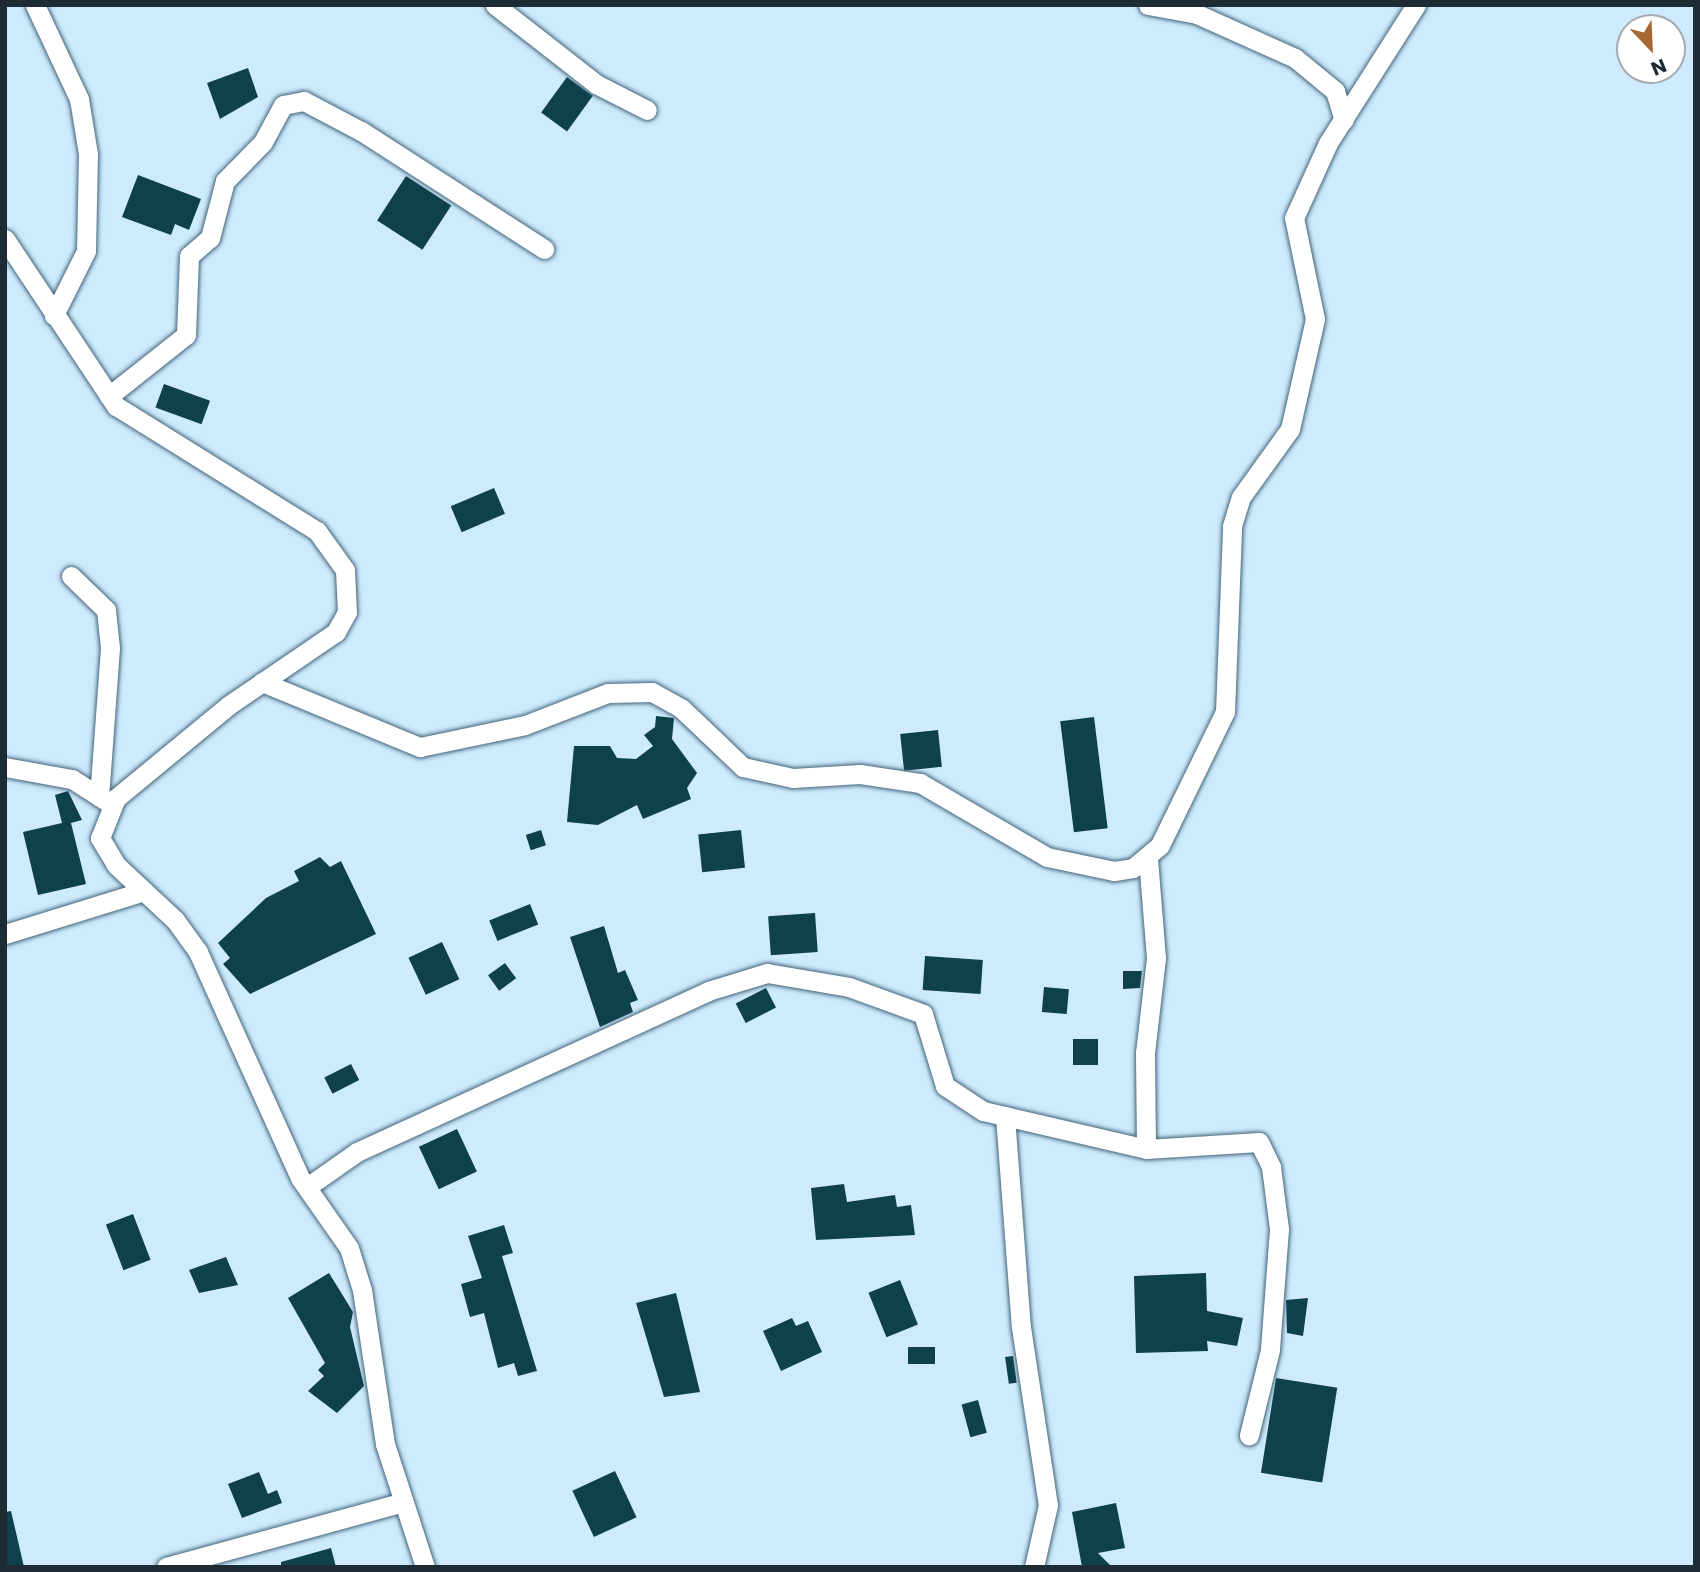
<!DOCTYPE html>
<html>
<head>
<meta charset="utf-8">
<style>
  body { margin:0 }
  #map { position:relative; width:1700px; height:1572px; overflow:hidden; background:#cdeafe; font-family:Poppins,sans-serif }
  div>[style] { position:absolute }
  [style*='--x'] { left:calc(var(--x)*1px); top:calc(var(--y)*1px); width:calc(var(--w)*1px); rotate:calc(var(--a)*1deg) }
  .building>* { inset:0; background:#0e404d; transform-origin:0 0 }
  .roads { filter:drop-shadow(0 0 2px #436479) drop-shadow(0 0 2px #436479) }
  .minor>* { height:19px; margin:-9.5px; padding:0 9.5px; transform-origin:9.5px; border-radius:9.5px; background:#fff }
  span { translate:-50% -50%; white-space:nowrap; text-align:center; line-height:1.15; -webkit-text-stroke:7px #fff; paint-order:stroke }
  .frame { position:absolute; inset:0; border:7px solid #1d2b34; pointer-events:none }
  .north { position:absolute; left:1616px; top:14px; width:70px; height:70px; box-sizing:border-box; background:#fff; border:2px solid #a5aaae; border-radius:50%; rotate:157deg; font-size:19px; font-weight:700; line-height:28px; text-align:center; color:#1d2b34 }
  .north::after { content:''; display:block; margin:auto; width:24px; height:32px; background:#a86732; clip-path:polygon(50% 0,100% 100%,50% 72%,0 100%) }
</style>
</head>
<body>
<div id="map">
  <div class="building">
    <i style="clip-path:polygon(248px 68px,258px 97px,220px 119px,207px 83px)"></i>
    <i style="left:567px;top:77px;width:32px;height:44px;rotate:36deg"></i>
    <i style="clip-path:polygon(138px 175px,201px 199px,189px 230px,175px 224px,171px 235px,122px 217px)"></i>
    <i style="left:406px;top:176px;width:54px;height:53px;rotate:33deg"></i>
    <i style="left:164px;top:384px;width:49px;height:25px;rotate:20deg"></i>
    <i style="left:494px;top:488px;width:28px;height:47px;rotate:67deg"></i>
    <i style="clip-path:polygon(656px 716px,674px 718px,672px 739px,697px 773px,687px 788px,691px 799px,643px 819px,637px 805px,598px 825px,567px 822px,574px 746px,610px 746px,617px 758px,636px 759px,653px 746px,644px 735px,655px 727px)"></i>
    <i style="left:1094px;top:717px;width:112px;height:34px;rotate:83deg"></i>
    <i style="left:938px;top:730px;width:37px;height:38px;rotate:84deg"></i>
    <i style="clip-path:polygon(68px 791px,82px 820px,71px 823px,86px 884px,38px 895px,23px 832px,62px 823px,55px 795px)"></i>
    <i style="left:541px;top:830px;width:16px;height:16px;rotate:72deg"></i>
    <i style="left:741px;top:830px;width:38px;height:43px;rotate:84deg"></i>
    <i style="clip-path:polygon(320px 857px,330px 867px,341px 861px,376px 934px,250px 994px,223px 964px,230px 958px,218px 943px,266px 898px,299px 881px,294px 871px)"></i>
    <i style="left:530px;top:904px;width:22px;height:44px;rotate:68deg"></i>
    <i style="left:815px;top:913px;width:39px;height:47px;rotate:86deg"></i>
    <i style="clip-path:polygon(604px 926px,618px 973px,625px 970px,638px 1000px,630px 1003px,633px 1012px,600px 1027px,570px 937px)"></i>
    <i style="left:442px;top:942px;width:41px;height:37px;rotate:65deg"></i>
    <i style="left:925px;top:956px;width:58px;height:34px;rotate:4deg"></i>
    <i style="left:505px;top:963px;width:19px;height:21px;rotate:54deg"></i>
    <i style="clip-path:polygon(1123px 971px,1142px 971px,1140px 988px,1123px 989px)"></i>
    <i style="left:1044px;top:987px;width:25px;height:25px;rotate:5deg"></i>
    <i style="left:766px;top:988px;width:22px;height:34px;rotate:63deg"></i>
    <i style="left:1073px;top:1039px;width:25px;height:26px"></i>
    <i style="left:351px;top:1064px;width:18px;height:30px;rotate:63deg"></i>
    <i style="left:457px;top:1129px;width:47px;height:42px;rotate:65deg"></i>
    <i style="clip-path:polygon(844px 1184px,847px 1202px,895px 1195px,897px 1207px,911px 1205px,915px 1235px,816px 1240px,811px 1188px)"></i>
    <i style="left:133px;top:1214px;width:49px;height:29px;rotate:69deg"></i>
    <i style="clip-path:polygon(504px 1225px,513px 1253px,502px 1256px,537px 1371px,518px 1376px,514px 1363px,498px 1368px,484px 1313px,470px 1317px,461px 1284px,482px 1278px,468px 1236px)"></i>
    <i style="clip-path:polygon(226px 1257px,238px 1285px,199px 1293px,189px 1270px)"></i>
    <i style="clip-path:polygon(329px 1273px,353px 1312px,350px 1327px,364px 1386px,337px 1413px,308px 1391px,324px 1376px,318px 1370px,325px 1363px,288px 1298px)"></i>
    <i style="clip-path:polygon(1206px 1273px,1207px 1311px,1243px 1318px,1237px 1346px,1207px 1341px,1208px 1351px,1136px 1353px,1134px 1276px)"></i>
    <i style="left:900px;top:1280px;width:48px;height:34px;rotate:68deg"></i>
    <i style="clip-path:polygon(676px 1293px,700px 1392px,664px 1397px,636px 1303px)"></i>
    <i style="clip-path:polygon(1308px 1298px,1303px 1336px,1287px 1333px,1286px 1300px)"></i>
    <i style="clip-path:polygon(792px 1318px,796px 1326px,808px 1321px,822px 1352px,781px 1371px,763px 1331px)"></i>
    <i style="left:908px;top:1347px;width:27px;height:17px"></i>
    <i style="left:1013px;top:1356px;width:27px;height:8px;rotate:82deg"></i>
    <i style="left:1276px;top:1378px;width:62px;height:96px;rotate:9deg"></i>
    <i style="left:978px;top:1400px;width:34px;height:17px;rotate:75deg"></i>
    <i style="left:615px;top:1471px;width:51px;height:47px;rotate:65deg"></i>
    <i style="clip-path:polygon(259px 1472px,268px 1494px,277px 1490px,282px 1503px,242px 1518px,228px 1484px)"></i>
    <i style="clip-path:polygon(1116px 1503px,1125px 1548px,1098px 1553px,1112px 1567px,1082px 1567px,1072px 1512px)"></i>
    <i style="clip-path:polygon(11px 1511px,24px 1567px,5px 1567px,5px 1512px)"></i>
    <i style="clip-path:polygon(331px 1548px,336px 1567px,281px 1567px,281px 1562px)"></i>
  </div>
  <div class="roads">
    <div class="minor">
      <i style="--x:35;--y:5;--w:104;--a:64.9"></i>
      <i style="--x:79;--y:99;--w:56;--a:80.7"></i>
      <i style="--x:88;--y:154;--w:97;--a:91.2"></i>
      <i style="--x:86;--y:251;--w:72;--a:116.6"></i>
      <i style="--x:495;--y:5;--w:128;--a:38"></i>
      <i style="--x:596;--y:84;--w:57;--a:27"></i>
      <i style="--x:1148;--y:5;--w:50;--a:10.4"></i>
      <i style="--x:1197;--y:14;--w:107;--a:24.2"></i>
      <i style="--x:1295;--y:58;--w:52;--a:39.5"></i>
      <i style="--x:1335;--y:91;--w:30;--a:73"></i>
      <i style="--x:5;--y:239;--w:201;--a:56.4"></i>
      <i style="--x:116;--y:406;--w:237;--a:31.9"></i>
      <i style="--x:317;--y:531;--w:48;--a:54.3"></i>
      <i style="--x:345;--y:570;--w:42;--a:87.3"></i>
      <i style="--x:347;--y:612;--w:23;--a:119"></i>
      <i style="--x:336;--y:632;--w:130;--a:145.7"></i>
      <i style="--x:229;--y:705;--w:146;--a:140.5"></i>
      <i style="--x:116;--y:798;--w:43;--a:111.8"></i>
      <i style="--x:100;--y:838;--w:31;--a:59"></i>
      <i style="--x:116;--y:865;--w:81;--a:43"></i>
      <i style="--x:175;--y:920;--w:39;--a:54"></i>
      <i style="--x:198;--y:952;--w:248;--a:65.7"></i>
      <i style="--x:300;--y:1178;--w:85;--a:55"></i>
      <i style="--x:349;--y:1248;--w:44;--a:72.8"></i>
      <i style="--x:362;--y:1290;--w:156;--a:81.5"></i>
      <i style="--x:385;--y:1444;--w:129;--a:72"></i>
      <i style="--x:109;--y:396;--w:98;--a:-38.4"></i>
      <i style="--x:186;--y:335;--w:79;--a:-87.8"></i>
      <i style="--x:189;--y:256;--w:28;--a:-41"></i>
      <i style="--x:210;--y:238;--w:59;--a:-75.3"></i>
      <i style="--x:225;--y:181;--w:54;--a:-45.7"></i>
      <i style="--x:263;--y:142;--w:42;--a:-61.6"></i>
      <i style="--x:283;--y:105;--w:21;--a:-11"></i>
      <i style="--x:304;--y:101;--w:64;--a:27.8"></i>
      <i style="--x:361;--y:131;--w:218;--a:32.8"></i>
      <i style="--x:71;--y:576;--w:49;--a:44.2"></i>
      <i style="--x:106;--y:610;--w:38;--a:84"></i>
      <i style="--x:110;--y:648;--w:149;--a:94.2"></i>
      <i style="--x:262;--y:682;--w:171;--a:22.4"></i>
      <i style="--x:420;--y:747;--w:107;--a:-11.8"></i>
      <i style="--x:525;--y:725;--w:89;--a:-21.1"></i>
      <i style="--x:608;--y:693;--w:44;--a:-1.3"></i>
      <i style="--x:652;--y:692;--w:33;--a:29"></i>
      <i style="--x:681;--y:708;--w:86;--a:43.6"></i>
      <i style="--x:743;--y:767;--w:51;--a:12.4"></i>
      <i style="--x:793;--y:778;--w:67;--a:-3.4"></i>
      <i style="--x:860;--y:774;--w:61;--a:8.5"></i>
      <i style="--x:920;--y:783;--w:147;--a:30.2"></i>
      <i style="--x:1047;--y:857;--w:68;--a:11.8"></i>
      <i style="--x:1114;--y:871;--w:19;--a:-9"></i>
      <i style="--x:1133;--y:868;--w:35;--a:-40"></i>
      <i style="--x:1160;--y:845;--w:148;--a:-64"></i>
      <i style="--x:1225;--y:712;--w:186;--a:-87.8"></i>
      <i style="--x:1232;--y:526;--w:30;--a:-73"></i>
      <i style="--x:1241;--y:497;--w:84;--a:-54.2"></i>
      <i style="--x:1290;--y:429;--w:113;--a:-77.2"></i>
      <i style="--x:1315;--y:319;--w:103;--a:-101.7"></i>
      <i style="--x:1294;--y:218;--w:82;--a:-65.6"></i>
      <i style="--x:1328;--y:143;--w:164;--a:-57.5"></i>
      <i style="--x:5;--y:767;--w:68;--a:10.2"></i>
      <i style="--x:72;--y:779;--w:43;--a:32.6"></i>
      <i style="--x:5;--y:934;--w:145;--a:-17.2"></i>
      <i style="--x:1005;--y:1116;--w:212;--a:85.7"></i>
      <i style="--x:1021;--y:1327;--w:180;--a:81.4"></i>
      <i style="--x:1048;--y:1505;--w:64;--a:102.7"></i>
      <i style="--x:1146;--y:1149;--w:96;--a:-90.6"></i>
      <i style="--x:1145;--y:1053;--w:96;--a:-83.4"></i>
      <i style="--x:1156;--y:958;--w:99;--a:-94.6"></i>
      <i style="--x:307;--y:1187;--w:61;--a:-35"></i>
      <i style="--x:357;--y:1152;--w:386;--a:-24.6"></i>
      <i style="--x:708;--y:991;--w:62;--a:-17"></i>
      <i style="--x:767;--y:973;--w:83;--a:9.7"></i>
      <i style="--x:849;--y:987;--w:79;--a:20"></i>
      <i style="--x:923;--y:1014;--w:75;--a:73"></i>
      <i style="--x:945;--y:1086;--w:45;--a:33.3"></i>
      <i style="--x:983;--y:1111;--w:167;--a:13.1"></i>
      <i style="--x:1146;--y:1149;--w:113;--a:-3.5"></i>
      <i style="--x:1259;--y:1142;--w:28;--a:64"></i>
      <i style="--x:1271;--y:1167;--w:63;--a:82.6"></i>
      <i style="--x:1279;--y:1229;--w:121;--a:94.3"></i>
      <i style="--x:1270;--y:1350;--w:88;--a:103.9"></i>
      <i style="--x:166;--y:1567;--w:243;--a:-15.3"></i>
    </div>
  </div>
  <div class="frame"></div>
  <div class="north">N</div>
</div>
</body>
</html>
